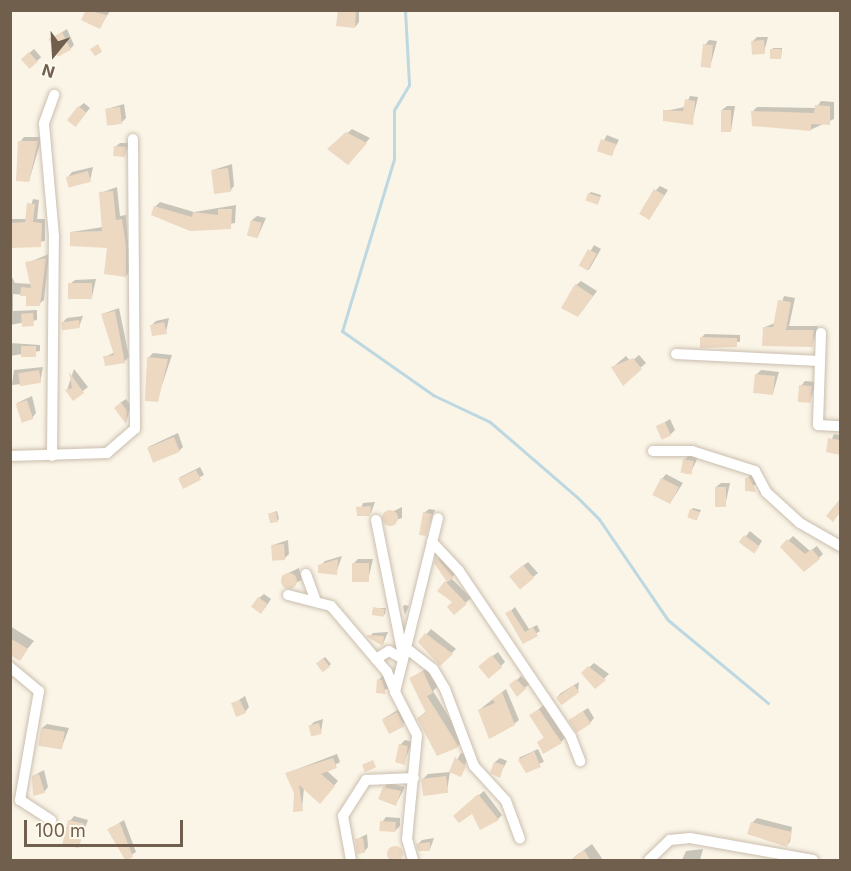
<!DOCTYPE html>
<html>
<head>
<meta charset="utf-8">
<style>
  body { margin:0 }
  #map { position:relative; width:851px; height:871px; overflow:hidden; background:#faf5e7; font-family:Inter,sans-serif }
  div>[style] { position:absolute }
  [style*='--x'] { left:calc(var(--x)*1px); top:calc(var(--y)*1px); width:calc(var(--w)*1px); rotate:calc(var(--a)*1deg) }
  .shadow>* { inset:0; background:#0003; transform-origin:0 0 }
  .stream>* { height:3px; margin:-1.5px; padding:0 1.5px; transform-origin:1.5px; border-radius:1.5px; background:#bed8e2 }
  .building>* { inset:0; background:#edd8c2; transform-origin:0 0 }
  .round { border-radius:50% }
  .roads { filter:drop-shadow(0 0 2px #cbbeae) drop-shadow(0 0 2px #cbbeae) }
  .minor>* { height:10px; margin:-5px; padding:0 5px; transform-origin:5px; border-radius:5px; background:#fff }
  span { translate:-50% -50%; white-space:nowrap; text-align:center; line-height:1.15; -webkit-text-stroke:5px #fdf9ed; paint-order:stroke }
  .frame { position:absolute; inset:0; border:12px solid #715f4e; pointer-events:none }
  .north { position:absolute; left:24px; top:24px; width:60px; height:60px; -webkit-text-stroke:4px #fdf9ed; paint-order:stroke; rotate:198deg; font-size:16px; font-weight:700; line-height:24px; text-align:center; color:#715f4e }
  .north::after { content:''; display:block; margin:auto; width:21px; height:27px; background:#715f4e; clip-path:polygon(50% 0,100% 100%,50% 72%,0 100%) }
  .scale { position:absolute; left:24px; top:820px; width:159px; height:27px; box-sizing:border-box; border:3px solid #715f4e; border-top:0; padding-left:8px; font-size:18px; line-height:21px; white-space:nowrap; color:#715f4e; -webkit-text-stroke:4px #fdf9ed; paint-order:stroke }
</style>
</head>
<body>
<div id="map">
  <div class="shadow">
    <i style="clip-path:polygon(87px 10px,110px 11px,100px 27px)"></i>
    <i style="clip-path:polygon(340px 10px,359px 10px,359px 22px,355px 27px)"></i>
    <i style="clip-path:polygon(67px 29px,74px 45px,70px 49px,51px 39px)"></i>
    <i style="clip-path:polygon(757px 37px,768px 37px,764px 52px,752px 42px)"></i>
    <i style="clip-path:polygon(709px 40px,717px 41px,710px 67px,705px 45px)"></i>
    <i style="clip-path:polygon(773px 48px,782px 48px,781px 58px,772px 50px)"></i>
    <i style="left:34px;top:49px;width:11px;height:16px;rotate:49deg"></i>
    <i style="clip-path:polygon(690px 96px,698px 97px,692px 123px,665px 111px,685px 107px)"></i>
    <i style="clip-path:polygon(821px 101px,834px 102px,834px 119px,810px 130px,753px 111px,757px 107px,816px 108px)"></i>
    <i style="clip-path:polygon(84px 103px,90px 108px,80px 120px,79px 107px)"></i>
    <i style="clip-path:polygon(124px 104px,126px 118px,121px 123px,107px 109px)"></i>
    <i style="clip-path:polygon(727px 106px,735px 106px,731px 131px,722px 110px)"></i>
    <i style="clip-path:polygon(352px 129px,370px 138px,352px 158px,334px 145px)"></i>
    <i style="clip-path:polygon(607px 135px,619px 140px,611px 155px,598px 150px)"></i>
    <i style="clip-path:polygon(24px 137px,42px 137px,29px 181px,20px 142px)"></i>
    <i style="clip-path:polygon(120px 143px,129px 143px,125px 155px,115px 147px)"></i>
    <i style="clip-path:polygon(232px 164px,234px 186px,230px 191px,213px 170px)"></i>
    <i style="clip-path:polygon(93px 167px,90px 181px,68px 177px,72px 172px)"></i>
    <i style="clip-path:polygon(660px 186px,668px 190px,650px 218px,656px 190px)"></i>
    <i style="clip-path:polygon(117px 187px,120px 216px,126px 215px,130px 271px,126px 276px,109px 247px,71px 232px,103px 227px,100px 193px)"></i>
    <i style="clip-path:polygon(591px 192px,601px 195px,598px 203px,589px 194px)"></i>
    <i style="clip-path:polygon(33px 199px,39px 200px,37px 219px,45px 219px,45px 241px,10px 246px,10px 219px,27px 219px)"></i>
    <i style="clip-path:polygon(160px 202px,194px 212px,236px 205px,235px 223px,191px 230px,155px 207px)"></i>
    <i style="clip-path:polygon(257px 216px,266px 218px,258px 236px,252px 220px)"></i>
    <i style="left:594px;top:245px;width:8px;height:24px;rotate:30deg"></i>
    <i style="clip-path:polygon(49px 254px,44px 300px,39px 304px,27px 295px,13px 294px,13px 311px,37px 310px,37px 320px,10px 325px,10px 273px,15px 283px,32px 284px,27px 263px)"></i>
    <i style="clip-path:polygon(96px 279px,92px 297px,70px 284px,75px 280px)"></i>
    <i style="clip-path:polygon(581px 281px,597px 291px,582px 311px,576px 285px)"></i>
    <i style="clip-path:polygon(784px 296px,795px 298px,789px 326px,818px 326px,812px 346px,765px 327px,775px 323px)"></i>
    <i style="clip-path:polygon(119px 308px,129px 357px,125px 361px,105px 357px,115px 352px,102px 314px)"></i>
    <i style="clip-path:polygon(83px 316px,79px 327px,63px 322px,67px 318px)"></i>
    <i style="clip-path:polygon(169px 318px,166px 332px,152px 325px,156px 321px)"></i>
    <i style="clip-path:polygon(705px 334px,740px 335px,740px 342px,701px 338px)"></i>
    <i style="clip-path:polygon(10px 343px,40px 345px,40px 351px,10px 356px)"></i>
    <i style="clip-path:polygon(153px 353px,172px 355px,157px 400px,149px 357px)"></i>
    <i style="clip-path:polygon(639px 355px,646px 363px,623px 383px,613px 367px,626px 356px,631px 362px)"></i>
    <i style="clip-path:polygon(43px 367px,40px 382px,12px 385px,14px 370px)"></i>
    <i style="clip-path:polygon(74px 369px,88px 387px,73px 399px,67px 390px)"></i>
    <i style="clip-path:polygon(761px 370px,779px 372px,773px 393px,756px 375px)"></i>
    <i style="clip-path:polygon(805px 381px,816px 382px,810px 402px,801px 386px)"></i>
    <i style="clip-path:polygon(32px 396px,36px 413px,32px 418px,17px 403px)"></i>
    <i style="clip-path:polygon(126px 399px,131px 406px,126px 422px,120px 403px)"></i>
    <i style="clip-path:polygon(670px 419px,675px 430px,670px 435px,657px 427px)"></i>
    <i style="clip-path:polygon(178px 433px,183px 447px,179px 451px,148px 447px)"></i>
    <i style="clip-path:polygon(834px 434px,840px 435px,840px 453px,827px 451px)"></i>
    <i style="clip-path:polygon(689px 455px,698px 457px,690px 474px,685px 459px)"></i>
    <i style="left:200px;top:467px;width:9px;height:23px;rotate:63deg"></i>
    <i style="clip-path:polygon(666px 474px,683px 483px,670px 503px,662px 479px)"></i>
    <i style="clip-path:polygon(751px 474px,759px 483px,746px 489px,747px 479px)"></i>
    <i style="clip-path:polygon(721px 483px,730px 483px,725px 506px,716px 487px)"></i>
    <i style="clip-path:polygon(375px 502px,371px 513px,358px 515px,363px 503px)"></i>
    <i style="clip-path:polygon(402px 507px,402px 518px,386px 523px,384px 516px)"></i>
    <i style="clip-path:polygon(693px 508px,701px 510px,697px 518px,691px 510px)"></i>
    <i style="clip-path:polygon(429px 509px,435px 510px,425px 534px,424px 513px)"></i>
    <i style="clip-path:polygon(277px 511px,279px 519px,277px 521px,269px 514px)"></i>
    <i style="clip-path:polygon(750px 531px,762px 541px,758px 547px,741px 542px)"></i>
    <i style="clip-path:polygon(793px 536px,810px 551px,817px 546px,823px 554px,819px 558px,782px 547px)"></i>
    <i style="clip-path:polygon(288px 540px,289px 554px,284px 559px,273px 545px)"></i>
    <i style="clip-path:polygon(441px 554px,457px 572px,451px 578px,471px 598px,454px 613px,454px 602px,439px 591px,448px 580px,438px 558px)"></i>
    <i style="clip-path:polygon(342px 556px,336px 573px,320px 566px,325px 561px)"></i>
    <i style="clip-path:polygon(358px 559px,373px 559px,368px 580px,354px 563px)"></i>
    <i style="clip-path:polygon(528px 562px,538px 573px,533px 577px,515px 572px)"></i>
    <i style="clip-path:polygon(299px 568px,302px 580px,285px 587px,282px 576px)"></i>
    <i style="clip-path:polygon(264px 594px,271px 599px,265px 608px,259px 598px)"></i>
    <i style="clip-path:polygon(404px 605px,409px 606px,405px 615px,403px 607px)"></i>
    <i style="clip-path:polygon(515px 607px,529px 629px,537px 625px,540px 631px,523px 642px,507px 614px)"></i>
    <i style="clip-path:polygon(374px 608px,386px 608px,385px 614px,383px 616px)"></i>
    <i style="clip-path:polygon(10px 626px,34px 641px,19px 659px,10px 654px)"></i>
    <i style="clip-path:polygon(431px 629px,456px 649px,440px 664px,420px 642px)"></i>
    <i style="clip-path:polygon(388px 632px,383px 644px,369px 637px,373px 633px)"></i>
    <i style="clip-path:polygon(498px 652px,505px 662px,501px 666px,485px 662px)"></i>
    <i style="clip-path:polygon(325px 657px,331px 664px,324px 671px,318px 663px)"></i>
    <i style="clip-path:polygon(594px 663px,609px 674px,595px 687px,583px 673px)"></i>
    <i style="clip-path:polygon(429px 667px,438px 686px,433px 691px,463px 740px,458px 746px,418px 718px,427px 711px,411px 678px)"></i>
    <i style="clip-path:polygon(383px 675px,390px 688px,378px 692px,379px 680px)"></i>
    <i style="clip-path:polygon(521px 676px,529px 684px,517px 695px,511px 686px)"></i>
    <i style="clip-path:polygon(579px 682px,578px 691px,557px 697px,561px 693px)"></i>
    <i style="clip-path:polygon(506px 689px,519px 720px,514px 724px,479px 710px)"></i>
    <i style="clip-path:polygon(245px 696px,249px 707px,245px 712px,233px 704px)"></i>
    <i style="clip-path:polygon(544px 705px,565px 738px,561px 742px,538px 742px,545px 737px,531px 715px)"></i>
    <i style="clip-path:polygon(401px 708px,407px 720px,403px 724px,383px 719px)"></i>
    <i style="clip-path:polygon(588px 708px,594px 718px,590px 723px,570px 720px)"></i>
    <i style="clip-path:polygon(323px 719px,321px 732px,310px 726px,314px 722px)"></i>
    <i style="clip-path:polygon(47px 724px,69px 728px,61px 749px,42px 728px)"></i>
    <i style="clip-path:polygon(405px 740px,412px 742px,404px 763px,400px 745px)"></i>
    <i style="left:538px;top:749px;width:14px;height:21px;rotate:65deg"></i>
    <i style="clip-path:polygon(461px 753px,468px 756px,461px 775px,451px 771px)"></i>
    <i style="clip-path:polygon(337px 754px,340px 762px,326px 770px,338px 781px,324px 797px,304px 788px,302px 809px,287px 773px)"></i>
    <i style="clip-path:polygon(500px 758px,507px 761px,499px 776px,495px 762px)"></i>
    <i style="clip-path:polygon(44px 770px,48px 787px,44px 792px,33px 776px)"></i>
    <i style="clip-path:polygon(450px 772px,447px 791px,423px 779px,428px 774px)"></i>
    <i style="clip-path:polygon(388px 783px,405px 787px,396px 804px,384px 788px)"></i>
    <i style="clip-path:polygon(484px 791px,502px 815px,498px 819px,460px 811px)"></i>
    <i style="clip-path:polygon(74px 816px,88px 820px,78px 847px,70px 821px)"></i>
    <i style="clip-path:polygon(386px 817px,400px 818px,400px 826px,395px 831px,382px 822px)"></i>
    <i style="clip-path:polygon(757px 818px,792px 827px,790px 842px,787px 845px,752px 823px)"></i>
    <i style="clip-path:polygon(124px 820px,136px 852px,125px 859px,108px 830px)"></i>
    <i style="clip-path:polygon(367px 834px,368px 847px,364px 852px,356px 840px)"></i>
    <i style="clip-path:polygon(434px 838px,430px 849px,418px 844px,422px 840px)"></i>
    <i style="clip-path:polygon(592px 844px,603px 860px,571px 860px,577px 855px)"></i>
    <i style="clip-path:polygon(703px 849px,700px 860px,682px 860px,686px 851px)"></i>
  </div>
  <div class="stream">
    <i style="--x:405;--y:10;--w:75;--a:86.9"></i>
    <i style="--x:409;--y:85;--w:29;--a:121"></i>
    <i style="--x:394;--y:110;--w:49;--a:90"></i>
    <i style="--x:394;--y:159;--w:180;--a:106.8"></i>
    <i style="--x:342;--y:331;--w:111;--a:35.1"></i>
    <i style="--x:433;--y:395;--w:63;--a:25.3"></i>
    <i style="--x:490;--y:422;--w:115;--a:40.8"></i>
    <i style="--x:577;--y:497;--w:31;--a:45"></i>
    <i style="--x:599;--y:519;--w:122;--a:55.7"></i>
    <i style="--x:668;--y:620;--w:130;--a:39.7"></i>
  </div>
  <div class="building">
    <i style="clip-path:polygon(86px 10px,107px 15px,100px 29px,81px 20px)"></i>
    <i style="clip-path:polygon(338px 10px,356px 10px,355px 28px,336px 26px)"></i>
    <i style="left:62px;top:32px;width:20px;height:15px;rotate:63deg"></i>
    <i style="left:764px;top:40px;width:14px;height:13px;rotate:86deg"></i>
    <i style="clip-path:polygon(98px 44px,102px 52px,95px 56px,90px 49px)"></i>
    <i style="left:703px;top:44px;width:10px;height:23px;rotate:6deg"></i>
    <i style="left:781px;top:49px;width:10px;height:11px;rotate:90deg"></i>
    <i style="left:29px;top:52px;width:13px;height:11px;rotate:48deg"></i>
    <i style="clip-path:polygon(685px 99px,695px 101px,693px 125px,663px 121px,663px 110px,683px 111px)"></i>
    <i style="clip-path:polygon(815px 105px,830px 106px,830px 125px,811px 124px,811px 131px,752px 126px,751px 111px,814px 113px)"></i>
    <i style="left:78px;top:106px;width:11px;height:18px;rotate:38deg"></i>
    <i style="left:120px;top:107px;width:17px;height:15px;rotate:83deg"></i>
    <i style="left:721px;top:110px;width:10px;height:22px"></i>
    <i style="clip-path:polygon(346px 132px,367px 143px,348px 165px,327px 149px)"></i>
    <i style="left:601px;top:139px;width:16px;height:13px;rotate:18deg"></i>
    <i style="clip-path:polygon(18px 141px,38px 141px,29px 182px,16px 181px)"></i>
    <i style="left:114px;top:146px;width:12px;height:10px;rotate:5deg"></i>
    <i style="left:228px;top:168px;width:24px;height:17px;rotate:83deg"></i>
    <i style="left:88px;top:171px;width:11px;height:23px;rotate:75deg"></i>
    <i style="left:654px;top:189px;width:12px;height:29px;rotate:31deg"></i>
    <i style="clip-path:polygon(113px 191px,116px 220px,122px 219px,126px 245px,126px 277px,104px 274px,107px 248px,70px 246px,70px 232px,102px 231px,99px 192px)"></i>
    <i style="left:588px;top:193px;width:13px;height:8px;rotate:18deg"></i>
    <i style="clip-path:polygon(27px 203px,35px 204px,33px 222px,42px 223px,41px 247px,10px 248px,10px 223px,25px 222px)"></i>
    <i style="clip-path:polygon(154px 206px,192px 217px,193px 212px,218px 215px,218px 209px,232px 209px,231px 229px,190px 231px,151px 215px)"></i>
    <i style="left:251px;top:220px;width:11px;height:16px;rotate:15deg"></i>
    <i style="left:588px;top:249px;width:10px;height:19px;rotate:29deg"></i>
    <i style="clip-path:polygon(46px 258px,40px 306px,26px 306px,26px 296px,20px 296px,21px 287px,31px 288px,25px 262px)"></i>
    <i style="left:92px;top:283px;width:16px;height:24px;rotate:90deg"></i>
    <i style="clip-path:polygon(575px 284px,593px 296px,578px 317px,561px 308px)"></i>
    <i style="clip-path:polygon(778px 300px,791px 302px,786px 330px,814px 330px,813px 347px,762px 346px,763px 327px,773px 327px)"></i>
    <i style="clip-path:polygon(115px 311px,125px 363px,105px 366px,103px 356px,114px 355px,101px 314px)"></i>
    <i style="left:33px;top:313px;width:13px;height:12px;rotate:86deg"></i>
    <i style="left:79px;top:320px;width:8px;height:18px;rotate:83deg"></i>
    <i style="clip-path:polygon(164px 322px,167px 334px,152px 336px,150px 325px)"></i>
    <i style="clip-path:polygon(700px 337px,737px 338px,737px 347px,700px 348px)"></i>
    <i style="left:21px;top:346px;width:15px;height:11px"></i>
    <i style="clip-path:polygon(147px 357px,168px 359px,158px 402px,145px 401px)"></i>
    <i style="clip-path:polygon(633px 358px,642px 369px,623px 386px,611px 367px)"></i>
    <i style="left:39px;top:370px;width:13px;height:21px;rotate:81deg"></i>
    <i style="clip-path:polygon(69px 372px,84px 393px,73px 401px,65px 390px,72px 388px)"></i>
    <i style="left:755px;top:374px;width:20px;height:19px;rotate:6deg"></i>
    <i style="left:799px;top:385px;width:13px;height:17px;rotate:4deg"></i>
    <i style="left:27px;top:400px;width:20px;height:12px;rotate:72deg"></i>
    <i style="clip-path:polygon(121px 402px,127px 411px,126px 424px,114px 408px)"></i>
    <i style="left:665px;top:422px;width:15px;height:10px;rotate:67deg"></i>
    <i style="left:174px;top:437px;width:16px;height:29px;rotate:68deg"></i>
    <i style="clip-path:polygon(828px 438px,840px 440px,840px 455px,826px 452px)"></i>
    <i style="left:683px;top:459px;width:11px;height:14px;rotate:10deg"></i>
    <i style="left:196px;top:470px;width:11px;height:20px;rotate:63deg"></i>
    <i style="left:661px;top:478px;width:20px;height:19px;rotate:27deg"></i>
    <i style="clip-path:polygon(745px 478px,750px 478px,756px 492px,745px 491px)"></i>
    <i style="left:715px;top:487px;width:11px;height:20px"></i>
    <i style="clip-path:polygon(840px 499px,840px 513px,833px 522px,826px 516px)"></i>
    <i style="clip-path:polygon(371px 506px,370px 516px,357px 516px,356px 507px)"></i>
    <i style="left:690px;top:509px;width:10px;height:9px;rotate:17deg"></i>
    <i class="round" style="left:382px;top:510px;width:16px;height:16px"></i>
    <i style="left:276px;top:512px;width:10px;height:8px;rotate:79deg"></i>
    <i style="clip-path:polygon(423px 512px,432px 514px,426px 536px,419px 535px)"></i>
    <i style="left:744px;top:535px;width:19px;height:9px;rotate:36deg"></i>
    <i style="clip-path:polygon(787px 539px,805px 554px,812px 549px,820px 559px,804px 572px,780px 547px)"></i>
    <i style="left:284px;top:544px;width:16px;height:13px;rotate:86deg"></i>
    <i style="clip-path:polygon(436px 557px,454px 578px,447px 582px,434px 563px)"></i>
    <i style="clip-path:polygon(338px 559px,337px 575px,318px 573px,318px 565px)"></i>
    <i style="left:352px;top:563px;width:17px;height:19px"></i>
    <i style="left:523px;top:565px;width:17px;height:18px;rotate:50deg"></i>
    <i class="round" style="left:281px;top:573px;width:16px;height:16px"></i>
    <i style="clip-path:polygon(445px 581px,467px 604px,454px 615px,447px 607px,452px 602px,437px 591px)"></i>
    <i style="left:258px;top:597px;width:12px;height:12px;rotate:35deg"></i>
    <i style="left:373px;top:607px;width:12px;height:8px;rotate:9deg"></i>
    <i style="clip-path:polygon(511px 610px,525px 632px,533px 627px,538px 636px,523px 644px,505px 613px)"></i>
    <i style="clip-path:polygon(425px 633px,453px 654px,440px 666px,418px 642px)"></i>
    <i style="clip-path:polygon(384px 636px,383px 646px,367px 637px,367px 635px)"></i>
    <i style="clip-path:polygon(10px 638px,28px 649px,20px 661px,10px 655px)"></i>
    <i style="left:492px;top:655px;width:16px;height:18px;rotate:50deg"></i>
    <i style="left:323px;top:658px;width:11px;height:9px;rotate:52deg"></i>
    <i style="clip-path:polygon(588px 666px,606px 680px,595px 689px,581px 673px)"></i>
    <i style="clip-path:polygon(423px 671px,433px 693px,427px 696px,459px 747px,437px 756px,417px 718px,426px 713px,409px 678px)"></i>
    <i style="clip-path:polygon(377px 679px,382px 680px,386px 694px,376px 693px)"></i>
    <i style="clip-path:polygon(516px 679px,526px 689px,517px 697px,509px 685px)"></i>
    <i style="left:574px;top:685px;width:9px;height:22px;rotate:54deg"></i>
    <i style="clip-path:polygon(502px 692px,515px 725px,489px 739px,478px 710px,495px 703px,492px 699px)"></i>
    <i style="clip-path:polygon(240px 700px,246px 713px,236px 717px,231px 703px)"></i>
    <i style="clip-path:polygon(539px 709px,562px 743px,543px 754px,537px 742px,544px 738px,529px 715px)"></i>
    <i style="left:583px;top:711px;width:15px;height:17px;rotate:58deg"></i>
    <i style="left:397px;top:712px;width:16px;height:17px;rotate:63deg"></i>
    <i style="left:319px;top:723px;width:11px;height:11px;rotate:75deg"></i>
    <i style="left:41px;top:728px;width:24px;height:18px;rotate:9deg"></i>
    <i style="clip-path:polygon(399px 744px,408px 746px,405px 765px,395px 762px)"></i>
    <i style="clip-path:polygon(534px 751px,541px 767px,526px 773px,518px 760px)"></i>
    <i style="clip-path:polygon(455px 757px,466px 766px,461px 777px,449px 772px)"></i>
    <i style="clip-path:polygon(333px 758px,337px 768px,321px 774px,335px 786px,320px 804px,299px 785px,303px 811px,293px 812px,294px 793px,285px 773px)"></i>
    <i style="left:373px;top:760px;width:8px;height:12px;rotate:67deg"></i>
    <i style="clip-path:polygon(494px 762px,504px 765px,500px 778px,490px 773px)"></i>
    <i style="clip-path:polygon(39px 774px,45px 793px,33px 796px,32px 776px)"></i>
    <i style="left:446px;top:776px;width:17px;height:25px;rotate:83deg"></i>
    <i style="clip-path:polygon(383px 787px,401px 791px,396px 806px,378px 799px)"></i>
    <i style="clip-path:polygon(478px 794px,499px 820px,480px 830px,472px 814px,459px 823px,453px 816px)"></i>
    <i style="left:68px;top:820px;width:17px;height:25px;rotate:13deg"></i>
    <i style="left:380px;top:821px;width:16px;height:10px;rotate:4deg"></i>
    <i style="clip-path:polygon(751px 822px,792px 832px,787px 847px,747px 834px)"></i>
    <i style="clip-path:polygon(120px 823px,133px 857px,126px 861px,107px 829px)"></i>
    <i style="left:363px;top:838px;width:15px;height:8px;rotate:82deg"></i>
    <i style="clip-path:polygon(430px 842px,430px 851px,418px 851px,416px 844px)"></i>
    <i class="round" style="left:387px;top:846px;width:16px;height:16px"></i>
    <i style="clip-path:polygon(584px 850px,591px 861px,570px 861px)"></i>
  </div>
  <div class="roads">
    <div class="minor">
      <i style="--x:821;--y:333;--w:92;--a:91.9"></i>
      <i style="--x:818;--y:425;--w:22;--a:3"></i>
      <i style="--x:676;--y:354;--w:144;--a:2.8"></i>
      <i style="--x:653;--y:451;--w:39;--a:0"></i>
      <i style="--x:692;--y:451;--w:66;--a:17.6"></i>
      <i style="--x:755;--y:471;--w:24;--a:62"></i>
      <i style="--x:766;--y:492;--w:46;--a:42.4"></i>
      <i style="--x:800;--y:523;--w:46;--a:29.9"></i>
      <i style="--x:10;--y:456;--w:97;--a:-1.8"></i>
      <i style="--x:107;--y:453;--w:37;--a:-41"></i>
      <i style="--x:135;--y:429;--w:290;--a:-90.4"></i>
      <i style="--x:52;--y:456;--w:220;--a:-89.5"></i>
      <i style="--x:54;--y:236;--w:113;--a:-95.1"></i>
      <i style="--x:44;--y:123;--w:30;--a:-70"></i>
      <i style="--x:376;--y:520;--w:138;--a:78.7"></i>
      <i style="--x:432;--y:542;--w:40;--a:47"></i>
      <i style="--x:459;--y:571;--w:200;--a:56"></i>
      <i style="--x:571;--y:737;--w:26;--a:69"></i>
      <i style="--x:306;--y:574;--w:30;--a:70"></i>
      <i style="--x:288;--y:595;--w:44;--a:14.3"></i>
      <i style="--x:331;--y:606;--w:87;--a:49.7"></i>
      <i style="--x:387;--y:672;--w:21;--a:67"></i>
      <i style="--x:406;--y:648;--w:34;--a:38"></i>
      <i style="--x:433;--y:669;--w:23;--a:59"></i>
      <i style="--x:445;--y:689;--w:82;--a:69.4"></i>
      <i style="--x:474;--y:766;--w:47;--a:47.6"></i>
      <i style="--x:506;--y:801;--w:40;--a:69.8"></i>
      <i style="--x:376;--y:659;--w:15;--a:-32"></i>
      <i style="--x:389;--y:651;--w:16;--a:30"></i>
      <i style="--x:10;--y:667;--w:38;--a:40"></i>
      <i style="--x:39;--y:691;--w:111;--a:99.9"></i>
      <i style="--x:20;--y:800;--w:37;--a:33"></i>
      <i style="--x:351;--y:860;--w:45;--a:-100.3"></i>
      <i style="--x:343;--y:816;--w:43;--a:-57.4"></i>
      <i style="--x:366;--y:780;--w:48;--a:-2.4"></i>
      <i style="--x:413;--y:860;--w:22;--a:-106"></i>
      <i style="--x:407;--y:839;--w:104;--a:-84.5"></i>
      <i style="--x:417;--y:735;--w:48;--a:-117.1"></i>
      <i style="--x:395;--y:692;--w:179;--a:-76.1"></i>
      <i style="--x:649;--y:860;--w:29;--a:-44"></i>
      <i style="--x:670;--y:840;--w:20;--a:-6"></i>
      <i style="--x:690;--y:838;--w:125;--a:10.1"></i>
    </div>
  </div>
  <div class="frame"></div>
  <div class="north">N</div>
  <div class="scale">100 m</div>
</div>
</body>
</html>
